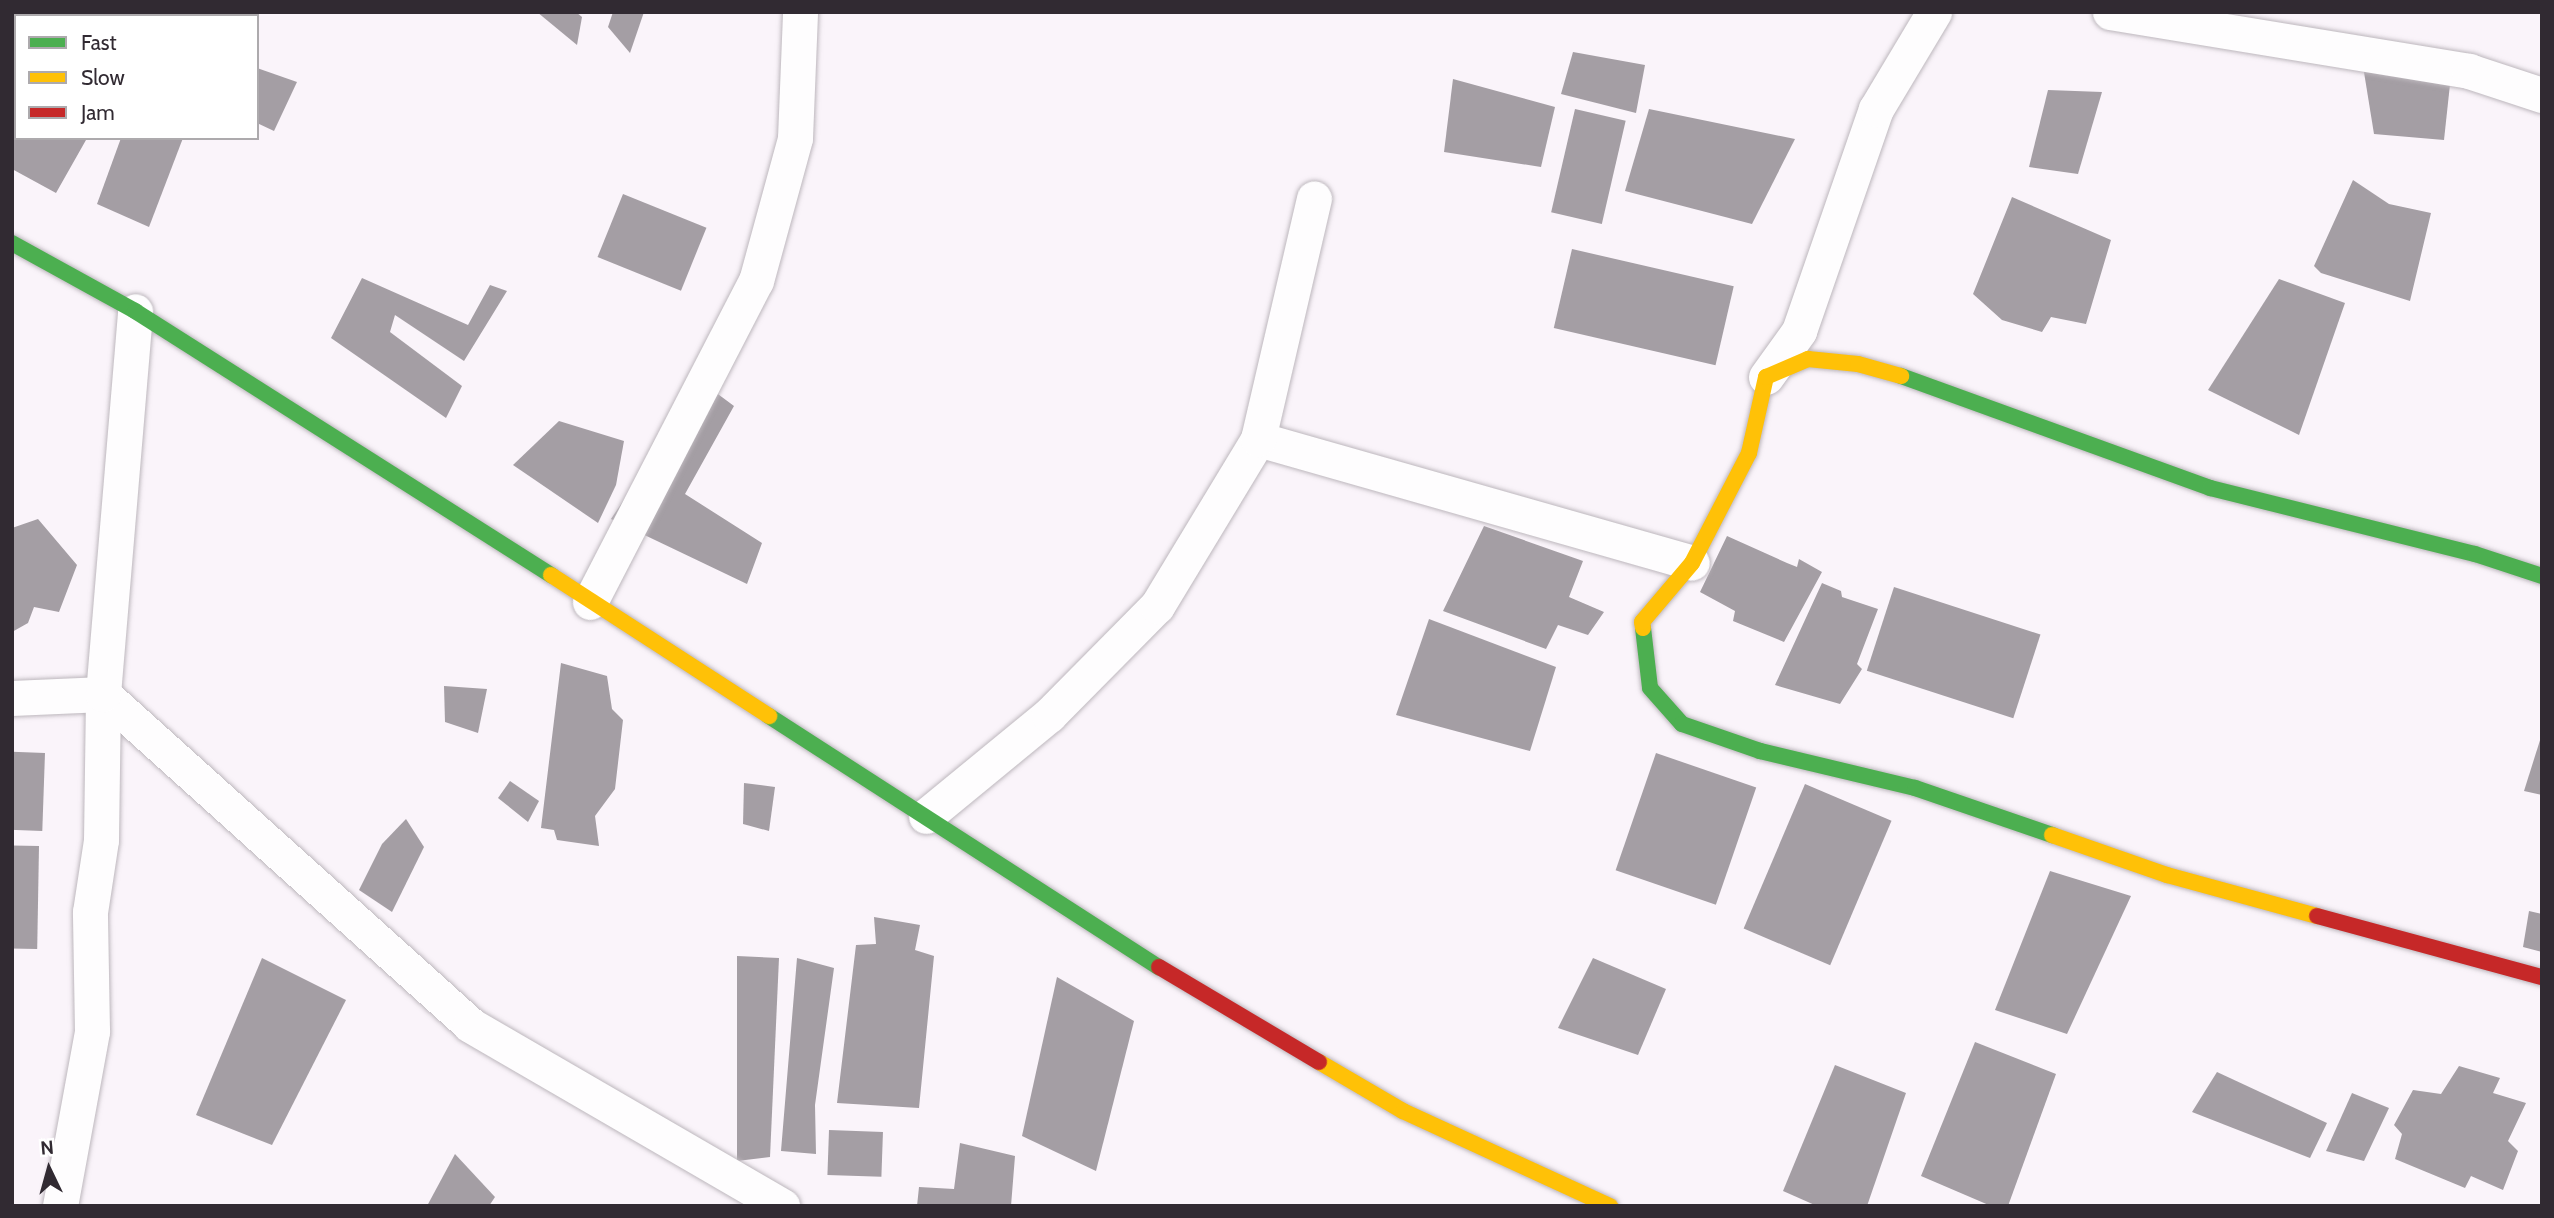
<!DOCTYPE html>
<html>
<head>
<meta charset="utf-8">
<style>
  body { margin:0 }
  #map { position:relative; width:2554px; height:1218px; overflow:hidden; background:#faf4fa; font-family:Cabin,sans-serif }
  div>[style] { position:absolute }
  [style*='--x'] { left:calc(var(--x)*1px); top:calc(var(--y)*1px); width:calc(var(--w)*1px); rotate:calc(var(--a)*1deg) }
  .building>* { inset:0; background:#a49ea4; transform-origin:0 0 }
  .roads { filter:drop-shadow(0 0 2px #bdb7bd) drop-shadow(0 0 2px #bdb7bd) }
  .street>* { height:35px; margin:-17.5px; padding:0 17.5px; transform-origin:17.5px; border-radius:17.5px; background:#fefdfe }
  .fast>* { height:16px; margin:-8px; padding:0 8px; transform-origin:8px; border-radius:8px; background:#4caf50 }
  .slow>* { height:16px; margin:-8px; padding:0 8px; transform-origin:8px; border-radius:8px; background:#ffc107 }
  .jam>* { height:16px; margin:-8px; padding:0 8px; transform-origin:8px; border-radius:8px; background:#c62828 }
  span { translate:-50% -50%; white-space:nowrap; text-align:center; line-height:1.15; -webkit-text-stroke:7px #fff; paint-order:stroke }
  .frame { position:absolute; inset:0; border:14px solid #312a32; pointer-events:none }
  .legend { position:absolute; left:14px; top:14px; width:245px; height:126px; box-sizing:border-box; background:#fff; border:2px solid #adaaad; margin:0; padding:9px 12px; list-style:none; font-size:21px; color:#312a32 }
  .legend li { display:flex; align-items:center; gap:14px; height:35px }
  .legend b { width:35px; border:2px solid #adaaad }
  .north { position:absolute; left:14px; top:1134px; width:70px; height:70px; -webkit-text-stroke:5px #fff; paint-order:stroke; rotate:355deg; font-size:19px; font-weight:700; line-height:28px; text-align:center; color:#312a32 }
  .north::after { content:''; display:block; margin:auto; width:24px; height:32px; background:#312a32; clip-path:polygon(50% 0,100% 100%,50% 72%,0 100%) }
</style>
</head>
<body>
<div id="map">
  <div class="building">
    <i style="clip-path:polygon(119px 12px,160px 12px,117px 16px)"></i>
    <i style="clip-path:polygon(537px 12px,576px 12px,582px 17px,577px 45px)"></i>
    <i style="clip-path:polygon(613px 12px,644px 12px,630px 53px,608px 27px)"></i>
    <i style="clip-path:polygon(1573px 52px,1645px 65px,1636px 113px,1561px 94px)"></i>
    <i style="clip-path:polygon(2363px 66px,2451px 75px,2444px 140px,2374px 134px)"></i>
    <i style="clip-path:polygon(257px 68px,297px 82px,274px 131px,257px 123px)"></i>
    <i style="clip-path:polygon(1453px 79px,1555px 107px,1541px 167px,1444px 152px)"></i>
    <i style="clip-path:polygon(2048px 90px,2102px 92px,2078px 174px,2029px 167px)"></i>
    <i style="clip-path:polygon(12px 103px,16px 138px,86px 140px,56px 193px,12px 169px)"></i>
    <i style="left:1575px;top:109px;width:52px;height:106px;rotate:13deg"></i>
    <i style="clip-path:polygon(1649px 109px,1795px 139px,1752px 224px,1625px 191px)"></i>
    <i style="clip-path:polygon(121px 138px,183px 138px,149px 227px,97px 204px)"></i>
    <i style="clip-path:polygon(2353px 180px,2389px 204px,2431px 213px,2410px 301px,2321px 273px,2314px 266px)"></i>
    <i style="left:623px;top:194px;width:90px;height:68px;rotate:22deg"></i>
    <i style="clip-path:polygon(2012px 197px,2111px 240px,2086px 324px,2051px 317px,2042px 332px,2002px 320px,1973px 294px)"></i>
    <i style="left:1572px;top:249px;width:166px;height:81px;rotate:13deg"></i>
    <i style="clip-path:polygon(362px 278px,468px 325px,490px 285px,507px 291px,464px 361px,395px 315px,390px 332px,462px 386px,446px 418px,331px 338px)"></i>
    <i style="clip-path:polygon(2279px 279px,2345px 303px,2299px 435px,2208px 390px)"></i>
    <i style="clip-path:polygon(703px 383px,734px 406px,685px 494px,762px 543px,747px 584px,611px 519px)"></i>
    <i style="clip-path:polygon(559px 421px,624px 441px,616px 485px,598px 523px,513px 465px)"></i>
    <i style="clip-path:polygon(38px 519px,77px 565px,59px 612px,34px 607px,28px 623px,12px 632px,12px 528px)"></i>
    <i style="clip-path:polygon(1484px 526px,1583px 561px,1569px 597px,1604px 612px,1588px 635px,1558px 625px,1546px 649px,1443px 611px)"></i>
    <i style="clip-path:polygon(1727px 536px,1787px 563px,1797px 567px,1799px 559px,1822px 572px,1784px 642px,1733px 621px,1735px 611px,1700px 592px)"></i>
    <i style="clip-path:polygon(1822px 583px,1841px 591px,1842px 597px,1878px 609px,1857px 664px,1862px 669px,1840px 704px,1775px 685px)"></i>
    <i style="left:1894px;top:587px;width:154px;height:88px;rotate:18deg"></i>
    <i style="clip-path:polygon(1429px 619px,1556px 667px,1530px 751px,1396px 715px)"></i>
    <i style="clip-path:polygon(561px 663px,607px 676px,612px 709px,623px 720px,615px 789px,595px 816px,599px 846px,557px 840px,554px 830px,541px 828px)"></i>
    <i style="clip-path:polygon(444px 686px,487px 689px,478px 733px,445px 722px)"></i>
    <i style="clip-path:polygon(2541px 737px,2542px 737px,2542px 795px,2524px 791px)"></i>
    <i style="left:45px;top:753px;width:78px;height:33px;rotate:92deg"></i>
    <i style="left:1656px;top:753px;width:106px;height:124px;rotate:19deg"></i>
    <i style="clip-path:polygon(510px 781px,539px 801px,528px 822px,498px 798px)"></i>
    <i style="clip-path:polygon(744px 783px,775px 787px,769px 831px,743px 824px)"></i>
    <i style="left:1805px;top:784px;width:94px;height:157px;rotate:23deg"></i>
    <i style="clip-path:polygon(406px 819px,424px 847px,392px 912px,359px 890px,382px 844px)"></i>
    <i style="left:39px;top:846px;width:103px;height:27px;rotate:91deg"></i>
    <i style="clip-path:polygon(2050px 871px,2131px 896px,2067px 1034px,1995px 1010px)"></i>
    <i style="clip-path:polygon(2529px 911px,2542px 914px,2542px 952px,2523px 947px)"></i>
    <i style="clip-path:polygon(874px 917px,920px 925px,915px 950px,934px 956px,919px 1108px,837px 1103px,856px 945px,876px 944px)"></i>
    <i style="clip-path:polygon(737px 956px,779px 958px,770px 1157px,737px 1161px)"></i>
    <i style="clip-path:polygon(262px 958px,346px 1000px,272px 1145px,196px 1115px)"></i>
    <i style="clip-path:polygon(797px 958px,834px 968px,815px 1105px,816px 1154px,781px 1151px)"></i>
    <i style="clip-path:polygon(1593px 958px,1666px 989px,1638px 1055px,1558px 1028px)"></i>
    <i style="clip-path:polygon(1057px 977px,1134px 1021px,1096px 1171px,1022px 1136px)"></i>
    <i style="clip-path:polygon(1975px 1042px,2056px 1074px,2008px 1206px,1991px 1206px,1921px 1176px)"></i>
    <i style="clip-path:polygon(1835px 1065px,1906px 1093px,1867px 1206px,1817px 1206px,1783px 1191px)"></i>
    <i style="clip-path:polygon(2459px 1066px,2500px 1078px,2493px 1093px,2526px 1103px,2508px 1141px,2518px 1151px,2503px 1190px,2471px 1176px,2465px 1188px,2395px 1159px,2402px 1134px,2394px 1125px,2413px 1090px,2441px 1094px)"></i>
    <i style="clip-path:polygon(2217px 1072px,2327px 1123px,2310px 1158px,2192px 1112px)"></i>
    <i style="clip-path:polygon(2352px 1093px,2389px 1108px,2364px 1161px,2326px 1151px)"></i>
    <i style="left:829px;top:1130px;width:54px;height:45px;rotate:2deg"></i>
    <i style="clip-path:polygon(960px 1143px,1015px 1156px,1011px 1206px,917px 1206px,919px 1187px,954px 1189px)"></i>
    <i style="clip-path:polygon(455px 1154px,495px 1197px,489px 1206px,427px 1206px)"></i>
  </div>
  <div class="roads">
    <div class="street">
      <i style="--x:2110;--y:12;--w:364;--a:9.3"></i>
      <i style="--x:2469;--y:71;--w:77;--a:18.2"></i>
      <i style="--x:1766;--y:377;--w:57;--a:-54.3"></i>
      <i style="--x:1799;--y:331;--w:235;--a:-70.9"></i>
      <i style="--x:1876;--y:109;--w:113;--a:-59.1"></i>
      <i style="--x:1258;--y:439;--w:451;--a:15.9"></i>
      <i style="--x:590;--y:602;--w:361;--a:-62.7"></i>
      <i style="--x:756;--y:281;--w:148;--a:-74.7"></i>
      <i style="--x:795;--y:138;--w:126;--a:-87.7"></i>
      <i style="--x:12;--y:698;--w:91;--a:-2.5"></i>
      <i style="--x:103;--y:694;--w:494;--a:42"></i>
      <i style="--x:470;--y:1025;--w:361;--a:30.1"></i>
      <i style="--x:926;--y:816;--w:159;--a:-39.4"></i>
      <i style="--x:1049;--y:715;--w:153;--a:-45.3"></i>
      <i style="--x:1157;--y:606;--w:195;--a:-58.8"></i>
      <i style="--x:1258;--y:439;--w:247;--a:-76.9"></i>
      <i style="--x:60;--y:1206;--w:178;--a:-79.6"></i>
      <i style="--x:92;--y:1031;--w:119;--a:-91"></i>
      <i style="--x:90;--y:912;--w:73;--a:-81.3"></i>
      <i style="--x:101;--y:840;--w:146;--a:-89.2"></i>
      <i style="--x:103;--y:694;--w:384;--a:-85.2"></i>
    </div>
    <div class="fast">
      <i style="--x:12;--y:243;--w:141;--a:28.9"></i>
      <i style="--x:135;--y:311;--w:493;--a:32.4"></i>
      <i style="--x:1901;--y:376;--w:329;--a:19.9"></i>
      <i style="--x:2210;--y:488;--w:273;--a:14"></i>
      <i style="--x:2475;--y:554;--w:71;--a:18.2"></i>
      <i style="--x:1643;--y:628;--w:60;--a:83.3"></i>
      <i style="--x:1650;--y:688;--w:48;--a:48.4"></i>
      <i style="--x:1682;--y:724;--w:83;--a:19.1"></i>
      <i style="--x:1760;--y:751;--w:159;--a:13.4"></i>
      <i style="--x:1915;--y:788;--w:145;--a:18.9"></i>
      <i style="--x:769;--y:716;--w:464;--a:32.8"></i>
    </div>
    <div class="slow">
      <i style="--x:551;--y:575;--w:260;--a:32.9"></i>
      <i style="--x:1643;--y:628;--w:6;--a:-99"></i>
      <i style="--x:1642;--y:622;--w:77;--a:-49.7"></i>
      <i style="--x:1692;--y:563;--w:124;--a:-62.6"></i>
      <i style="--x:1749;--y:453;--w:78;--a:-77.4"></i>
      <i style="--x:1766;--y:377;--w:46;--a:-23.2"></i>
      <i style="--x:1808;--y:359;--w:50;--a:5.7"></i>
      <i style="--x:1858;--y:364;--w:45;--a:15.6"></i>
      <i style="--x:2052;--y:835;--w:122;--a:19.2"></i>
      <i style="--x:2167;--y:875;--w:156;--a:15.3"></i>
      <i style="--x:1319;--y:1062;--w:97;--a:30.3"></i>
      <i style="--x:1403;--y:1111;--w:228;--a:24.7"></i>
    </div>
    <div class="jam">
      <i style="--x:2317;--y:916;--w:233;--a:15.2"></i>
      <i style="--x:1159;--y:967;--w:186;--a:30.7"></i>
    </div>
  </div>
  <div class="frame"></div>
  <ul class="legend">
  <li><b style="height:9px;background:#4caf50"></b>Fast</li>
  <li><b style="height:9px;background:#ffc107"></b>Slow</li>
  <li><b style="height:9px;background:#c62828"></b>Jam</li>
  </ul>
  <div class="north">N</div>
</div>
</body>
</html>
